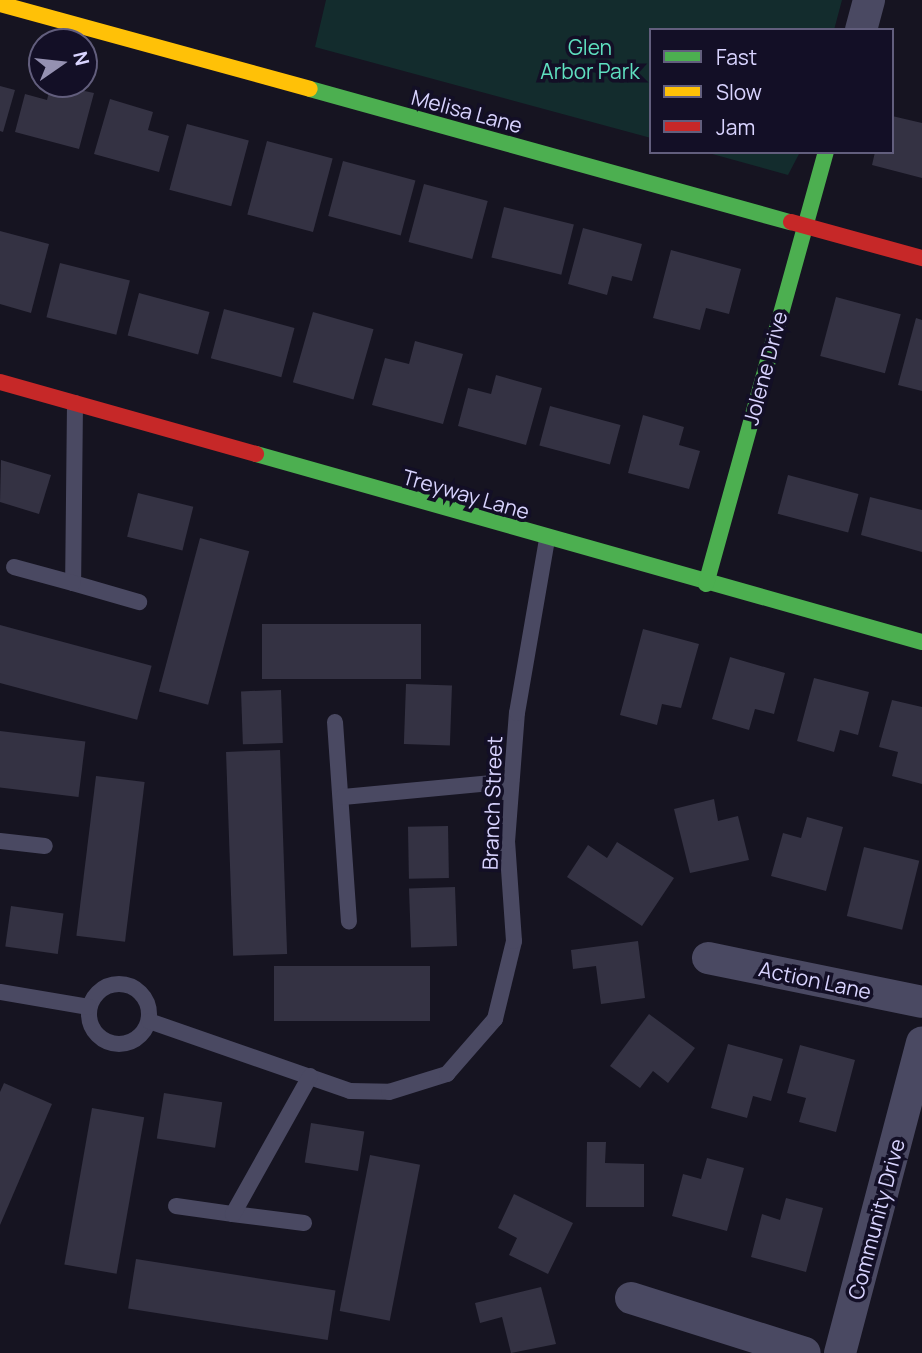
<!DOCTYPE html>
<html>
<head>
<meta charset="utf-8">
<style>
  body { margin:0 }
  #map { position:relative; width:922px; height:1353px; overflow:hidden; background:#161421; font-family:Manrope,sans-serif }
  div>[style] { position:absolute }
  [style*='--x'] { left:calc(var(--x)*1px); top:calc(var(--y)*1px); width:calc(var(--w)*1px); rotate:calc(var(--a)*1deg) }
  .green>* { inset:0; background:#132c2d }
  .building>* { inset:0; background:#343243; transform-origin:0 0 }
  .lane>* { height:16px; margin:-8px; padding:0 8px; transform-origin:8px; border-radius:8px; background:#4a4962 }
  .lane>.ring { margin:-8px; padding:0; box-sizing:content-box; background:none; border:16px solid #4a4962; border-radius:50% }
  .street>* { height:32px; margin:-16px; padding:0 16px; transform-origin:16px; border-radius:16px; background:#4a4962 }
  .fast>* { height:16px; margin:-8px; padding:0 8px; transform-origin:8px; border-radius:8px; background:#4caf50 }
  .slow>* { height:16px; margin:-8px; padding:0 8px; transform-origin:8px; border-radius:8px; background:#ffc107 }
  .jam>* { height:16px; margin:-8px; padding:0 8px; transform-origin:8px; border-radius:8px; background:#c62828 }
  span { translate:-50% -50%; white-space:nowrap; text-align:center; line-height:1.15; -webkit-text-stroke:7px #130f26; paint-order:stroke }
  .park-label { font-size:21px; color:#5fe0c0 }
  .street-label { font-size:21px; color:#d9d4ff }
  .legend { position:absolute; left:649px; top:28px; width:245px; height:126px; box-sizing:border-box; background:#130f26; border:2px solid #625e7d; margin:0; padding:9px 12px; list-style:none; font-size:21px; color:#d9d4ff }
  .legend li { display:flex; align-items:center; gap:14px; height:35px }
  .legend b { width:35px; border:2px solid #625e7d }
  .north { position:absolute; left:28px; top:28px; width:70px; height:70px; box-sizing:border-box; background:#130f26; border:2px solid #625e7d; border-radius:50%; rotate:76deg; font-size:19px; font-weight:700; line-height:28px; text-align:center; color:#d9d4ff }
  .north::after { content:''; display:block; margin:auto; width:24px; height:32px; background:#9591b1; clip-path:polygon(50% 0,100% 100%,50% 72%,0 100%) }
</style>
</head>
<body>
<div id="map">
  <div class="green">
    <i style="clip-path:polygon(326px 0,842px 0,834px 30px,651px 30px,651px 138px,315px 47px)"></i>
    <i style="clip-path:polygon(705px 152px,800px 152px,788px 175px)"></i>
  </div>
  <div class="building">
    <i style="clip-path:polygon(51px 84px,94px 93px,79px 149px,15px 132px,25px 94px,47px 100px)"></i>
    <i style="clip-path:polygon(0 86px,15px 90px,3px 132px,0 131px)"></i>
    <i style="clip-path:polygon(110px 99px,153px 112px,148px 130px,169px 136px,159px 172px,94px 154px)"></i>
    <i style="clip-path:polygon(892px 116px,922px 123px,922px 178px,872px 165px,875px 152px,892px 152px)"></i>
    <i style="left:187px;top:124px;width:64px;height:68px;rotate:15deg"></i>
    <i style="left:267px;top:141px;width:68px;height:76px;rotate:15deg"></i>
    <i style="left:343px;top:161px;width:75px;height:57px;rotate:15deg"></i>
    <i style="left:424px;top:184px;width:66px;height:60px;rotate:15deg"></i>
    <i style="left:504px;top:207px;width:72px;height:52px;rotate:14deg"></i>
    <i style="clip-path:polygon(583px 228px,642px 244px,632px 281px,612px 276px,607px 295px,568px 284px)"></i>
    <i style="clip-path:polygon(0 231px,49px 244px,31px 313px,0 304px)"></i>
    <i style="clip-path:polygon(671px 250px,741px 269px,729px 314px,706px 308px,700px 330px,653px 318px)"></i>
    <i style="left:60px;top:263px;width:72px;height:56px;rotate:14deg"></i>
    <i style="left:139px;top:293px;width:73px;height:44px;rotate:15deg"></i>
    <i style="left:836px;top:297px;width:67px;height:61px;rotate:15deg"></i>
    <i style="left:224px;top:309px;width:73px;height:51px;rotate:15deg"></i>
    <i style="left:313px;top:312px;width:63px;height:73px;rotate:16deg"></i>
    <i style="clip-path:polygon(916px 318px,922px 320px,922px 391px,898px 385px)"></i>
    <i style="clip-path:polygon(415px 341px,463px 354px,443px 424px,372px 405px,385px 358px,409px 364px)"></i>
    <i style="clip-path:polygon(496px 375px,542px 388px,526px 445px,458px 426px,468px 388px,491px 394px)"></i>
    <i style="left:550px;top:406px;width:73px;height:41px;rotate:15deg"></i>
    <i style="clip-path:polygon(643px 415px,684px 427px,679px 445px,700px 451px,689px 489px,628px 473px)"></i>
    <i style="clip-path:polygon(1px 460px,51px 475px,39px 514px,0 502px)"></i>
    <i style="left:788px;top:475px;width:73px;height:40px;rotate:15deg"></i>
    <i style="left:138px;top:493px;width:57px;height:45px;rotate:14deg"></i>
    <i style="clip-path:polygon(870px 497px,922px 510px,922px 552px,861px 535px)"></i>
    <i style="left:200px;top:538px;width:51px;height:159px;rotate:15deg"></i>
    <i style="left:421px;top:624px;width:55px;height:159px;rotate:90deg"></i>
    <i style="left:0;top:625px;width:157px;height:56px;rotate:15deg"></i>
    <i style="clip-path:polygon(643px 629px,699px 644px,681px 708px,662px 704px,657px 725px,620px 715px)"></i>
    <i style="clip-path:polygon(730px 657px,785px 673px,774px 714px,755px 709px,749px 730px,712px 719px)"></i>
    <i style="clip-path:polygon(814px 678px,869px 692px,858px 735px,840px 730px,834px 752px,797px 741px)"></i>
    <i style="left:406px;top:684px;width:46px;height:60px;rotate:2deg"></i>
    <i style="left:281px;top:690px;width:53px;height:40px;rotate:88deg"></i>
    <i style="clip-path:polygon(892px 700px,922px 707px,922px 784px,892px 776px,898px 752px,879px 747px)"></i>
    <i style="left:0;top:731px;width:86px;height:56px;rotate:7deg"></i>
    <i style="left:280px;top:750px;width:204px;height:54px;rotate:88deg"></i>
    <i style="left:96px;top:776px;width:49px;height:161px;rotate:7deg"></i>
    <i style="clip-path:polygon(714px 799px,718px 821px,738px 816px,749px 860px,690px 873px,674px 809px)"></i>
    <i style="clip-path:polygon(807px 817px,843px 827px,826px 891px,771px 876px,783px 833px,801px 838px)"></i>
    <i style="left:448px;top:826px;width:52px;height:40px;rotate:89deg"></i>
    <i style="clip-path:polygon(617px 842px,674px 878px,642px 926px,567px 877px,588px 845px,607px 858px)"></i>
    <i style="left:864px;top:847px;width:57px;height:71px;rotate:14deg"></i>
    <i style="left:455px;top:887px;width:59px;height:46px;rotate:88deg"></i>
    <i style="left:11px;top:906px;width:53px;height:41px;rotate:8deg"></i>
    <i style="clip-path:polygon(638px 941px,645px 998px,601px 1004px,596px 966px,573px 969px,571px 950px)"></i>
    <i style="left:430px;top:966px;width:55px;height:156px;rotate:90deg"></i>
    <i style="clip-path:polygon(649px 1014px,695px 1048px,668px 1083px,653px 1071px,640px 1088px,610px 1066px)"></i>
    <i style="clip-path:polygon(728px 1044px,783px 1059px,771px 1101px,753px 1096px,747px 1118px,711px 1108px)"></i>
    <i style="clip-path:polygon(800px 1045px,855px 1060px,836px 1132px,799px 1122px,806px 1098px,787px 1093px)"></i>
    <i style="clip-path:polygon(4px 1083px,52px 1104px,0 1225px,0 1092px)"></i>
    <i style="left:164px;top:1093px;width:59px;height:46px;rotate:9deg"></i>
    <i style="left:92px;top:1108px;width:53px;height:159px;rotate:10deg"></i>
    <i style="left:311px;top:1123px;width:54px;height:40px;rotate:9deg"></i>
    <i style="clip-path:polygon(587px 1142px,606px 1142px,605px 1163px,644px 1164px,644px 1207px,586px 1207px)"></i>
    <i style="left:370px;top:1155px;width:51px;height:159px;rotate:11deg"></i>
    <i style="clip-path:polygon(707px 1158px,744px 1168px,727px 1231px,672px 1216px,683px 1174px,701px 1179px)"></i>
    <i style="clip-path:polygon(514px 1194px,573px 1223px,548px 1274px,509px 1255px,517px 1238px,498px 1228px)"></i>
    <i style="clip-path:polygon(786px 1198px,823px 1208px,806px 1272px,751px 1257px,762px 1214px,780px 1220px)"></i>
    <i style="left:136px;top:1259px;width:202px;height:50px;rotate:9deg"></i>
    <i style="clip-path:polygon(541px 1287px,556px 1344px,511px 1353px,502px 1317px,480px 1323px,475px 1303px)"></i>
  </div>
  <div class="lane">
    <i style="--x:75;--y:403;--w:180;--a:90.6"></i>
    <i style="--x:73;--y:583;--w:69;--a:16.1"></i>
    <i style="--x:14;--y:567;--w:61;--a:15.2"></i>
    <i style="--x:335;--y:722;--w:200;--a:86"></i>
    <i style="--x:343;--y:797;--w:169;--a:-5.4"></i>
    <i style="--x:0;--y:841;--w:45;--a:6.3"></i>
    <i class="ring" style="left:89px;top:984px;width:44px;height:44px"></i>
    <i style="--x:0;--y:992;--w:90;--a:9.6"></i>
    <i style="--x:149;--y:1021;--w:213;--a:19.2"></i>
    <i style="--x:350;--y:1091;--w:39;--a:1"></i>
    <i style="--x:389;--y:1092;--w:61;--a:-17.2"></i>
    <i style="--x:447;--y:1074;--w:73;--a:-48.9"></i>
    <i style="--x:495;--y:1019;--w:80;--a:-76.3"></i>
    <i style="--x:514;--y:941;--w:99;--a:-94"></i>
    <i style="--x:507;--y:842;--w:129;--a:-85.6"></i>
    <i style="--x:517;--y:713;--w:177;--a:-80.2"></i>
    <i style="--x:176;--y:1206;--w:58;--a:8"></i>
    <i style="--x:304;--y:1223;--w:72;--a:-172.8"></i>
    <i style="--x:233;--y:1214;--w:158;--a:-60.8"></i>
  </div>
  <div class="street">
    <i style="--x:861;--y:30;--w:31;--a:-75"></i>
    <i style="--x:708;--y:958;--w:218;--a:11.6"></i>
    <i style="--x:631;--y:1298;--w:182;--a:17.5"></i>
    <i style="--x:840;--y:1353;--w:321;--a:-75.2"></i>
  </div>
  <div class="fast">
    <i style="--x:310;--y:89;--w:499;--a:15.5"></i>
    <i style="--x:256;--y:454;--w:692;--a:15.76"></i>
    <i style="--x:706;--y:584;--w:448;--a:-74.5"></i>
  </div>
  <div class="slow">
    <i style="--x:0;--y:4;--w:321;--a:15.3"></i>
  </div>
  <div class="jam">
    <i style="--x:791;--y:222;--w:136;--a:15.4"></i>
    <i style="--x:0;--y:382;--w:266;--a:15.7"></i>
  </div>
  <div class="park-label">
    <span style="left:590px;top:59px">Glen<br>Arbor Park</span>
  </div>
  <div class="street-label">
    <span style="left:467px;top:111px;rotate:15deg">Melisa Lane</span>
    <span style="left:765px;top:368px;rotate:-75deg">Jolene Drive</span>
    <span style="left:466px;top:494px;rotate:16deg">Treyway Lane</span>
    <span style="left:492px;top:803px;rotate:-88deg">Branch Street</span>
    <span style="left:815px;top:980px;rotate:12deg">Action Lane</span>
    <span style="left:876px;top:1219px;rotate:-75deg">Community Drive</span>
  </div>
  <ul class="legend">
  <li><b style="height:9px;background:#4caf50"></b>Fast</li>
  <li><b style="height:9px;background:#ffc107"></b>Slow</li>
  <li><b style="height:9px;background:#c62828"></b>Jam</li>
  </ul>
  <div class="north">N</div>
</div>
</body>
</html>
